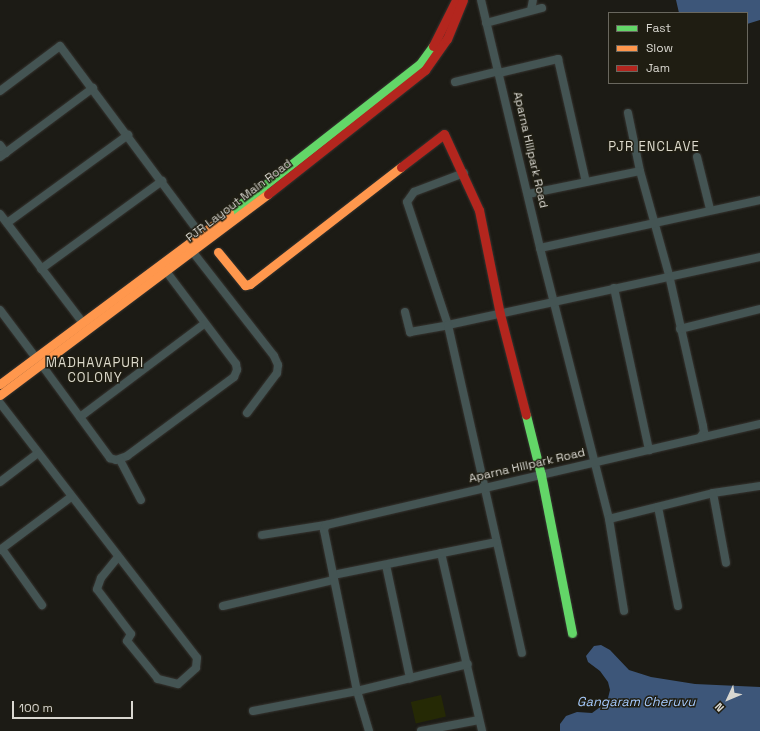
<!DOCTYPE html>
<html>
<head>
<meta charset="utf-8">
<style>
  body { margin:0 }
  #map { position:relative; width:760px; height:731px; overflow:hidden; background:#1c1b15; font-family:"Space Grotesk",sans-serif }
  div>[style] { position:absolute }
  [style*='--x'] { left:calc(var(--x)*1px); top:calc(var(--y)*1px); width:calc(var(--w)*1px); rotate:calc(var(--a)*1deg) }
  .green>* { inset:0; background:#252905; transform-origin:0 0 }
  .water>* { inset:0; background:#3d5679 }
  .roads { filter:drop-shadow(0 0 1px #363430) drop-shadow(0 0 1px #363430) }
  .street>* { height:8px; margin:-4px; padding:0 4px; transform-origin:4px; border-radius:4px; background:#445453 }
  .fast>* { height:9px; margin:-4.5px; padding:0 4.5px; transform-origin:4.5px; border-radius:4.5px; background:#63d668 }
  .slow>* { height:9px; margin:-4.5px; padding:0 4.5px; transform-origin:4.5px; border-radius:4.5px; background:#ff974d }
  .jam>* { height:9px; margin:-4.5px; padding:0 4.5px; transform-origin:4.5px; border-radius:4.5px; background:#b3261e }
  span { translate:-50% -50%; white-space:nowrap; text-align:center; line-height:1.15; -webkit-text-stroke:3px #1f1d12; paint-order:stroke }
  .street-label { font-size:12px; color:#d9d7d0 }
  .neighbourhood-label { font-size:13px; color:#dddacc; letter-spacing:1px }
  .water-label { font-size:13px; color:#a5c9fc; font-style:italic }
  .legend { position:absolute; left:608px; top:12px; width:140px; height:72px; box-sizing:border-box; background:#1f1d12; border:1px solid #69675e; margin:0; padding:5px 7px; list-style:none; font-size:12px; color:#d9d7d0 }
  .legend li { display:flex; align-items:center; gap:8px; height:20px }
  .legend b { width:20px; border:1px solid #69675e }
  .north { position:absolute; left:708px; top:679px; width:40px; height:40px; -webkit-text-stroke:3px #1f1d12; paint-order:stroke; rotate:226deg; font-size:11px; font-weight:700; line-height:16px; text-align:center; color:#d9d7d0 }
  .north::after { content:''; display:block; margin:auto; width:14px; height:18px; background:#d9d7d0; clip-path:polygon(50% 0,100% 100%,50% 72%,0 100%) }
  .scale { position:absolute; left:12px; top:701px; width:121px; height:18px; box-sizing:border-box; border:2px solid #d9d7d0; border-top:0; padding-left:5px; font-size:12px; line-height:14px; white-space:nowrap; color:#d9d7d0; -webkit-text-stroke:3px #1f1d12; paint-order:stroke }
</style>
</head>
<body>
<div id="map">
  <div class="green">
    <i style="left:441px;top:695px;width:22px;height:31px;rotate:77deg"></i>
  </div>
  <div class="water">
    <i style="clip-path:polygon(676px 0,760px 0,760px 20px,747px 24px,747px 13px,679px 13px)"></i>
    <i style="clip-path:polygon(601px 645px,610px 650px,629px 670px,651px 677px,695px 684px,760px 687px,760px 731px,560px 731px,560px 724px,566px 716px,577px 712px,592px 713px,607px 702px,610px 690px,608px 682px,600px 671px,588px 662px,586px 656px,594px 646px)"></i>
  </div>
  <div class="roads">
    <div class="street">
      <i style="--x:481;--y:0;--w:255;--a:76.6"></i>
      <i style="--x:540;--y:248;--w:280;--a:75.7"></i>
      <i style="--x:609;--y:519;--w:107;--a:-14"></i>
      <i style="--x:713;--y:493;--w:48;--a:-8.5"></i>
      <i style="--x:531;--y:10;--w:10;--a:-79"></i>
      <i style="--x:486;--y:23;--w:58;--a:-15"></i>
      <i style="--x:499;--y:73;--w:61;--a:-13.3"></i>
      <i style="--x:558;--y:59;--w:126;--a:77.2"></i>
      <i style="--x:455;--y:82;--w:45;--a:-14"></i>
      <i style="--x:0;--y:91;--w:75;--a:-36.9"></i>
      <i style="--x:60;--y:46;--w:239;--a:53.3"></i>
      <i style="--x:628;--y:113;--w:59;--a:78.3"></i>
      <i style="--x:640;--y:171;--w:108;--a:74.4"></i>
      <i style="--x:669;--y:275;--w:155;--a:77.3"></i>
      <i style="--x:703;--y:426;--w:6;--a:81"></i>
      <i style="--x:704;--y:432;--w:7;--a:124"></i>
      <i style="--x:0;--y:145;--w:10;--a:53"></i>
      <i style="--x:0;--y:157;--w:116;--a:-36.6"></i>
      <i style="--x:697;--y:157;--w:54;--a:76"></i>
      <i style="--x:464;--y:173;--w:53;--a:159.2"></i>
      <i style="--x:414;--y:192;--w:12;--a:125"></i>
      <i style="--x:407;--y:202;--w:130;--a:71.6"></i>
      <i style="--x:448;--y:325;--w:319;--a:-12.3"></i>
      <i style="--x:528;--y:194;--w:114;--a:-11.6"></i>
      <i style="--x:0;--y:214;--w:137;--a:52.7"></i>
      <i style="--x:7;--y:223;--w:150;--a:-36"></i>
      <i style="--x:540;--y:248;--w:225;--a:-12.3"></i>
      <i style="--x:192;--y:251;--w:133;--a:52"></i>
      <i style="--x:274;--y:356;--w:10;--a:66"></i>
      <i style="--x:278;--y:365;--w:8;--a:97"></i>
      <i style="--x:277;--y:373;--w:50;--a:126.9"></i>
      <i style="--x:41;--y:269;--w:150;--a:-36"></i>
      <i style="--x:614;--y:288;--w:166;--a:77.8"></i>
      <i style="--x:0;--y:310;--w:60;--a:53.1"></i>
      <i style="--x:405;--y:312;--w:21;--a:76"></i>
      <i style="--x:410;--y:332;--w:39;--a:-10"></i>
      <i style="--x:448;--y:325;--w:336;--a:77.3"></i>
      <i style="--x:680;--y:329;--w:82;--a:-14"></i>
      <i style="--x:41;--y:364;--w:117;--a:53.7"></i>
      <i style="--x:110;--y:458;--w:6;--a:18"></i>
      <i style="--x:116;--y:460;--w:12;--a:-20"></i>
      <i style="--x:127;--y:456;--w:133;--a:-36.4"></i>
      <i style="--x:234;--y:377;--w:8;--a:-67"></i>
      <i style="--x:237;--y:370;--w:6;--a:-99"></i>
      <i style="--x:236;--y:364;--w:116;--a:-127"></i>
      <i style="--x:0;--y:403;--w:322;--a:52.3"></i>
      <i style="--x:197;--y:658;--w:10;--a:96"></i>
      <i style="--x:196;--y:668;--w:24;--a:138"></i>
      <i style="--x:178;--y:684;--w:21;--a:-166"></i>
      <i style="--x:158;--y:679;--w:49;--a:-129.2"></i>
      <i style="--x:127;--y:641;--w:8;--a:-60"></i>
      <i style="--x:131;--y:634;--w:56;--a:-127.1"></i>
      <i style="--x:97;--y:589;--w:12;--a:-70"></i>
      <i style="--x:101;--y:578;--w:27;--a:-51"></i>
      <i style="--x:80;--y:417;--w:156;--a:-36.9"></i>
      <i style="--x:120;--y:460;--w:45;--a:62.3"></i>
      <i style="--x:0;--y:482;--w:48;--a:-37.3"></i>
      <i style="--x:713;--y:493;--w:71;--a:79.5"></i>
      <i style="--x:658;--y:507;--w:101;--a:78.6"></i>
      <i style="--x:609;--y:519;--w:93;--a:80.7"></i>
      <i style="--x:262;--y:535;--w:65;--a:-8.9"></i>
      <i style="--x:2;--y:549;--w:69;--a:54.5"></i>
      <i style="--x:0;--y:550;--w:89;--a:-36.7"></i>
      <i style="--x:441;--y:553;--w:183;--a:77"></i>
      <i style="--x:386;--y:565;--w:116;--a:78"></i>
      <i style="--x:333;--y:575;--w:167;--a:-11.4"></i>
      <i style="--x:223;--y:606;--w:114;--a:-13.2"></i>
      <i style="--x:253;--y:711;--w:106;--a:-10.9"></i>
      <i style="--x:357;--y:691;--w:114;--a:-13.7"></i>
      <i style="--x:369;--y:731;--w:42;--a:-106.7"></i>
      <i style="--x:357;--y:691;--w:164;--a:-101.6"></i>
      <i style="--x:324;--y:530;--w:5;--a:-68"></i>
      <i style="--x:326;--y:525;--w:446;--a:-13.1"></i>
      <i style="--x:421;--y:731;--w:59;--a:-10.7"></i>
    </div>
    <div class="fast">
      <i style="--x:229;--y:213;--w:242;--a:-38"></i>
      <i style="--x:420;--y:64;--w:22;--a:-54"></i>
      <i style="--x:526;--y:415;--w:62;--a:76"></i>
      <i style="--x:541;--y:475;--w:161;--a:78.9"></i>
    </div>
    <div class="slow">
      <i style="--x:218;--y:252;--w:43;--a:50.7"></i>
      <i style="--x:245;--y:285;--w:5;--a:-11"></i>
      <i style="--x:250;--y:284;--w:191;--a:-37.8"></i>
      <i style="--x:0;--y:384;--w:286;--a:-36.7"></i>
      <i style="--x:0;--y:395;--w:335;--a:-36.9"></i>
    </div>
    <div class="jam">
      <i style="--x:433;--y:46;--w:51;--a:-63.4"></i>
      <i style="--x:401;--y:167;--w:54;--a:-37.5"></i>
      <i style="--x:444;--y:134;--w:84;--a:65.3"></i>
      <i style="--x:479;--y:210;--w:106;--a:78.6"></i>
      <i style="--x:500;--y:314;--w:104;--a:75.6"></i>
      <i style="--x:268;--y:194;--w:200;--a:-38.3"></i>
      <i style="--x:425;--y:70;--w:38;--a:-55"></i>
      <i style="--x:447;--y:39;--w:42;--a:-67.7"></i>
    </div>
  </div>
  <div class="street-label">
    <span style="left:530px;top:150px;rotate:77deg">Aparna Hillpark Road</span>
    <span style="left:239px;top:201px;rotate:-37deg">PJR Layout Main Road</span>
    <span style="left:527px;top:466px;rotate:-13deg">Aparna Hillpark Road</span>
  </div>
  <div class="neighbourhood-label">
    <span style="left:654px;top:147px">PJR ENCLAVE</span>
    <span style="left:95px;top:371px">MADHAVAPURI<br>COLONY</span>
  </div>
  <div class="water-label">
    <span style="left:636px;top:702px">Gangaram Cheruvu</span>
  </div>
  <ul class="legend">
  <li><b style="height:5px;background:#63d668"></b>Fast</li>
  <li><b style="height:5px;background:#ff974d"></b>Slow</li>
  <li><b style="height:5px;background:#b3261e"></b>Jam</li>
  </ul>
  <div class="north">N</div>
  <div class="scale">100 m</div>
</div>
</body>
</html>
